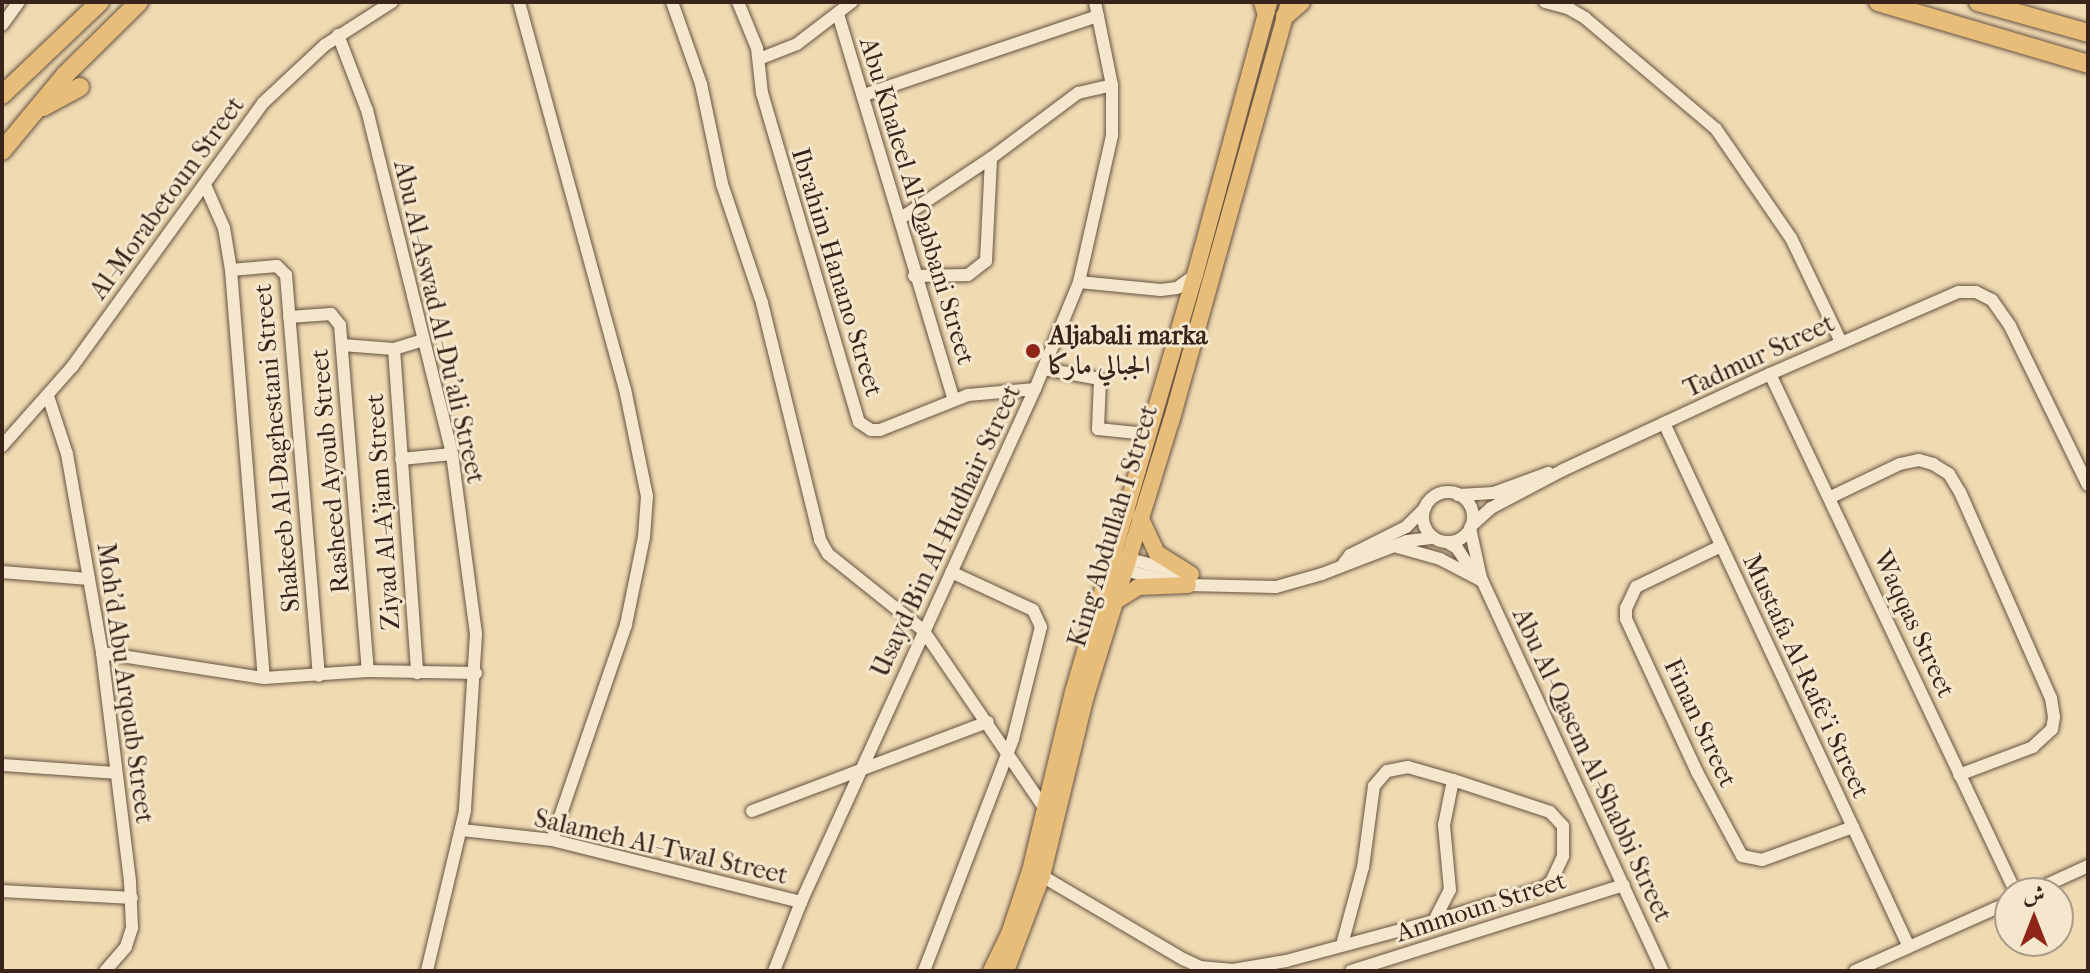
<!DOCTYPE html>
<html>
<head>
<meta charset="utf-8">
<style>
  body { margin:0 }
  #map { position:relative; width:2090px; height:973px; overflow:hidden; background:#efdab2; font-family:"IM FELL French Canon",Amiri,serif }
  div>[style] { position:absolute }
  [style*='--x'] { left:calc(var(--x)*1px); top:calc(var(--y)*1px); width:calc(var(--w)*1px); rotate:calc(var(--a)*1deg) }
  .roads { filter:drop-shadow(0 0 2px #665242) drop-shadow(0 0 2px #665242) }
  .minor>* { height:12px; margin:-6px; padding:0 6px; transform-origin:6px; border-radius:6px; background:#f5e7cd }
  .minor>.ring { margin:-6px; padding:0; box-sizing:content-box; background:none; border:12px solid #f5e7cd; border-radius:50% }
  .major>* { height:16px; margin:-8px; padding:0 8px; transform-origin:8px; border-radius:8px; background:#e8bd79 }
  .highway>* { height:18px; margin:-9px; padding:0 9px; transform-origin:9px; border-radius:9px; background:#e8bd79 }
  .dots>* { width:22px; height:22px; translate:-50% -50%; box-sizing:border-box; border:4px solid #f5e7cd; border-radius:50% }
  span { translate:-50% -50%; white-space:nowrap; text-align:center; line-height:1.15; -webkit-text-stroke:6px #f5e7cd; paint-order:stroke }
  .street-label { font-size:26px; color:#39241c }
  .poi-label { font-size:26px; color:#39241c; font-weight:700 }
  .left { translate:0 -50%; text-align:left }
  .frame { position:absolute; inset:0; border:4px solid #39241c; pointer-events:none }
  .north { position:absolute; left:1994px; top:877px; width:80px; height:80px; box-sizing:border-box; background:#f5e7cd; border:2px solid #aa9986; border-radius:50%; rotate:0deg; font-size:22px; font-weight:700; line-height:32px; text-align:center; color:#39241c }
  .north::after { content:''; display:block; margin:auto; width:28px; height:36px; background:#8f2418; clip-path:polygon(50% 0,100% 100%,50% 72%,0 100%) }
</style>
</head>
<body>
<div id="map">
  <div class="roads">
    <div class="minor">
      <i style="--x:519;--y:2;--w:401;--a:74.7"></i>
      <i style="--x:625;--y:389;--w:109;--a:78.4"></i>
      <i style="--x:647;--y:496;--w:41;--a:94.2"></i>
      <i style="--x:644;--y:537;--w:90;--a:101.6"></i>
      <i style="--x:626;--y:625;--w:227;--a:109"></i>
      <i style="--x:672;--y:2;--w:87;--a:70.5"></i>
      <i style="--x:701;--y:84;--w:102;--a:78.1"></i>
      <i style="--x:722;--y:184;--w:126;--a:71.4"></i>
      <i style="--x:762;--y:303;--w:244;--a:76.2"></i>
      <i style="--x:820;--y:540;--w:16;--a:60"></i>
      <i style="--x:828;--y:554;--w:122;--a:38.7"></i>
      <i style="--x:923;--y:630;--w:217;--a:55.7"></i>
      <i style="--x:738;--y:2;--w:50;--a:67.6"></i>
      <i style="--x:757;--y:48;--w:45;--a:83.7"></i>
      <i style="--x:762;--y:93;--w:343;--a:73.6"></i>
      <i style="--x:859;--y:422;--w:14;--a:34"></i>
      <i style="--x:871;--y:430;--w:9;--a:0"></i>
      <i style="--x:880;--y:430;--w:95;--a:-21.7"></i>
      <i style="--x:968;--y:395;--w:67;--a:-5.1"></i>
      <i style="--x:1545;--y:2;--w:24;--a:15"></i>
      <i style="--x:1568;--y:8;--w:20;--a:30"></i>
      <i style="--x:1585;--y:18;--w:172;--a:40.3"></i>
      <i style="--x:1716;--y:129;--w:132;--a:55.5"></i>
      <i style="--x:1791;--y:238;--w:115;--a:64.3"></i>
      <i style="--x:838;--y:14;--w:403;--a:73.3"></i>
      <i style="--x:2;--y:25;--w:29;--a:-54"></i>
      <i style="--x:338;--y:35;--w:80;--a:68.9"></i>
      <i style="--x:367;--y:110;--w:354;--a:76.1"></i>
      <i style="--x:452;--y:454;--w:182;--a:82.4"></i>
      <i style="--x:476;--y:634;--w:177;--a:93.6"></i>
      <i style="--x:465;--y:811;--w:164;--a:103.4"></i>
      <i style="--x:759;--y:59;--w:41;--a:-21.5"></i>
      <i style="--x:797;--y:44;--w:69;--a:-37.4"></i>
      <i style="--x:864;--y:95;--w:247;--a:-18.7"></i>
      <i style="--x:205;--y:185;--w:47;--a:66.2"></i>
      <i style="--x:224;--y:228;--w:43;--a:80.5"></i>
      <i style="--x:231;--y:270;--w:409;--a:85.4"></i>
      <i style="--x:901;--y:218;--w:108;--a:-33.7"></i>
      <i style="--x:991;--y:158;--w:109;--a:-36.8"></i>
      <i style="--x:1078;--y:93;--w:35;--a:-13"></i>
      <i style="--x:231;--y:270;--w:46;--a:-5"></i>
      <i style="--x:277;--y:266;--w:13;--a:45"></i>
      <i style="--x:286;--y:275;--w:402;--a:85.3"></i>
      <i style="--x:914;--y:276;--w:54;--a:-1.1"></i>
      <i style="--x:968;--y:275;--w:23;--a:-38"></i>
      <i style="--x:986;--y:261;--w:103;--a:-87.2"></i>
      <i style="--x:1079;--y:282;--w:82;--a:5.6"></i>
      <i style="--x:1161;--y:290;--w:16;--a:-7"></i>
      <i style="--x:1177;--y:288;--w:22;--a:-36"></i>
      <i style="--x:289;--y:317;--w:42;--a:-4.1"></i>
      <i style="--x:331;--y:314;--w:14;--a:51"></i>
      <i style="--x:340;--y:325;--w:347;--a:85.4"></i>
      <i style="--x:342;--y:345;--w:52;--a:4.4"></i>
      <i style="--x:394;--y:349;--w:30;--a:-17"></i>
      <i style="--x:394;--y:349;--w:325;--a:85.9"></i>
      <i style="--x:1044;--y:369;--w:57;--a:10.1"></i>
      <i style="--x:1100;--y:379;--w:50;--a:92.3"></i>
      <i style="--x:1098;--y:429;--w:49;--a:5.8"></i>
      <i style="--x:1770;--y:374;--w:574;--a:64.64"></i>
      <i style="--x:48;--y:396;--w:61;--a:71.9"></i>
      <i style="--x:67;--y:454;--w:202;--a:80"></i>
      <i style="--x:102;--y:653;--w:231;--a:83"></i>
      <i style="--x:130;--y:882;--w:46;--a:87.5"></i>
      <i style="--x:132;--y:928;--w:20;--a:108"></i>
      <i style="--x:126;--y:947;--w:32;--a:131"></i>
      <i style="--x:1664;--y:423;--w:578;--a:64.94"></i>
      <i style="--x:2;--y:446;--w:106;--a:-48.5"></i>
      <i style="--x:72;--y:367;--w:326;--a:-54.1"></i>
      <i style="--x:263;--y:103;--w:85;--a:-43.1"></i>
      <i style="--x:325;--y:45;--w:80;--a:-32.7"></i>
      <i style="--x:401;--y:459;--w:51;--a:-5.6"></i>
      <i class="ring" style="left:1423px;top:492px;width:38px;height:38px"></i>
      <i style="--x:1458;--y:495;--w:36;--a:-3"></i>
      <i style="--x:1494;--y:493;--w:58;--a:-20.3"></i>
      <i style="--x:1831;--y:497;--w:76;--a:-25.6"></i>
      <i style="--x:1900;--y:464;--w:19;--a:-12"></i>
      <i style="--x:1919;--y:460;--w:15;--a:16"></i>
      <i style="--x:1933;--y:464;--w:19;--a:32"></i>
      <i style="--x:1949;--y:474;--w:21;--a:59"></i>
      <i style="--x:1960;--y:492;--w:225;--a:66.2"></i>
      <i style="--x:2051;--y:698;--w:19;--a:81"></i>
      <i style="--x:2054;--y:717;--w:12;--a:99"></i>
      <i style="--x:2052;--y:729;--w:26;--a:137"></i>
      <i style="--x:2033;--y:747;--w:79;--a:159.3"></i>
      <i style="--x:1471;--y:526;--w:27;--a:-42"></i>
      <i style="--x:1491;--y:508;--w:81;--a:-27.8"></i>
      <i style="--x:1563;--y:470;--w:228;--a:-24.9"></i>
      <i style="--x:1770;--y:374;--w:206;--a:-23.5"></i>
      <i style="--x:1959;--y:292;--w:17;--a:0"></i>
      <i style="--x:1976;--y:292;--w:18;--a:27"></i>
      <i style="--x:1992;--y:300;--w:32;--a:55"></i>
      <i style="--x:2010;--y:326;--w:177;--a:63.9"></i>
      <i style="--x:1470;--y:528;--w:51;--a:77.6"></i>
      <i style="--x:1481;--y:578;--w:433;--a:65.2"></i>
      <i style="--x:1447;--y:542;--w:12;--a:31"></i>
      <i style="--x:1457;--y:548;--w:31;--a:57"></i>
      <i style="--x:1394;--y:546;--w:48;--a:15.8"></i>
      <i style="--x:1440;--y:559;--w:47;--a:27.6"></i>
      <i style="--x:1721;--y:546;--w:94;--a:154.2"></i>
      <i style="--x:1636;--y:587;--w:23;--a:115"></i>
      <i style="--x:1626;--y:608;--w:11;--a:90"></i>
      <i style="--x:1626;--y:619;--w:169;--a:65.1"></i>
      <i style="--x:1697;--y:772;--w:95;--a:61.8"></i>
      <i style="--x:1742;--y:856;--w:20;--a:11"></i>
      <i style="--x:1762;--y:860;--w:97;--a:-19.9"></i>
      <i style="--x:1121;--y:557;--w:62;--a:14"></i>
      <i style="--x:1344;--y:563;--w:10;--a:-53"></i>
      <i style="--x:1350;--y:555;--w:63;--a:-26.6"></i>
      <i style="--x:1406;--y:527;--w:27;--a:-45"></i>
      <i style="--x:1119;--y:569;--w:71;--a:13.1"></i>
      <i style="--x:1188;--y:585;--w:88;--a:1.3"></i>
      <i style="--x:1276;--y:587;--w:48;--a:-15.8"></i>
      <i style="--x:1322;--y:574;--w:91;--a:-21.2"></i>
      <i style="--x:1407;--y:541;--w:26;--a:-7"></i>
      <i style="--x:2;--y:572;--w:87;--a:4.6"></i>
      <i style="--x:102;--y:653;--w:164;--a:8.8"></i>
      <i style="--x:264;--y:678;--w:104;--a:-3.9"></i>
      <i style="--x:368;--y:671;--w:108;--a:1.1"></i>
      <i style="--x:2;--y:765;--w:114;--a:4"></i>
      <i style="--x:752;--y:811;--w:252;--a:-20.7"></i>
      <i style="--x:462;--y:830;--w:91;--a:6.3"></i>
      <i style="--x:552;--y:840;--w:257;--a:14"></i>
      <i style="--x:1042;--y:876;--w:164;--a:30.5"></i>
      <i style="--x:1183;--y:959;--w:19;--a:25"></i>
      <i style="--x:1200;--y:967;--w:33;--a:5"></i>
      <i style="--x:1233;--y:970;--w:54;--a:-9.6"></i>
      <i style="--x:1286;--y:961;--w:153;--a:-15.1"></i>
      <i style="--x:1434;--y:921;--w:113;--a:-17"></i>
      <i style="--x:1542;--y:888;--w:11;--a:-34"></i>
      <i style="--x:1551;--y:882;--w:29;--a:-65"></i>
      <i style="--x:1563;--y:856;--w:30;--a:-90"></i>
      <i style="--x:1563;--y:826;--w:19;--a:-133"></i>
      <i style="--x:1550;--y:812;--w:102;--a:-161.7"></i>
      <i style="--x:1453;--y:780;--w:47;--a:-163.9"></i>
      <i style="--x:1408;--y:767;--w:21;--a:169"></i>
      <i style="--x:1387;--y:771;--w:20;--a:131"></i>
      <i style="--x:1374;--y:786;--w:82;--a:97.7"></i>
      <i style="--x:1363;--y:867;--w:81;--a:105.1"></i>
      <i style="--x:2;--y:891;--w:130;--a:3.1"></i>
      <i style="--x:2029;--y:893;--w:65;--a:-24.6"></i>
      <i style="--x:1434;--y:921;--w:35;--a:-63"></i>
      <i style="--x:1450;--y:890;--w:65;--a:-95.3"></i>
      <i style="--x:1444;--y:825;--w:46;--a:-78.7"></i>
      <i style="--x:774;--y:971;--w:74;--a:-68.6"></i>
      <i style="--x:801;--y:902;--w:564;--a:-65.48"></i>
      <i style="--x:1035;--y:389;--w:116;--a:-67.6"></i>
      <i style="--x:1079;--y:282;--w:151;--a:-77.3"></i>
      <i style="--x:1112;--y:135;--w:50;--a:-90"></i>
      <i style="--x:1112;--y:85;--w:85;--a:-101.6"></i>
      <i style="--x:924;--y:971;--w:248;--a:-69"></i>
      <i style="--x:1013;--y:739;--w:115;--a:-76"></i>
      <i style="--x:1041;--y:627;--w:19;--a:-115"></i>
      <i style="--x:1033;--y:610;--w:90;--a:-155.1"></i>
      <i style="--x:1351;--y:971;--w:286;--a:-17.5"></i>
      <i style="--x:1855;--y:971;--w:170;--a:-24"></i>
    </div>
    <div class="major">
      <i style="--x:1140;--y:517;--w:40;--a:65"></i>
      <i style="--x:1157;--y:553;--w:40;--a:32"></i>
      <i style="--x:1116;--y:601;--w:26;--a:-32"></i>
      <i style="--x:1138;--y:587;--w:50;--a:-2.3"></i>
      <i style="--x:991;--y:971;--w:41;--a:-64.1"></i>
      <i style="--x:1009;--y:934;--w:66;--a:-71.6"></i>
      <i style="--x:1030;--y:871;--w:184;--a:-76.5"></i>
      <i style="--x:1073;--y:692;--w:434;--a:-73.7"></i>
      <i style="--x:1195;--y:275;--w:283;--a:-74.8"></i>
      <i style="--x:1006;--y:971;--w:102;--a:-69.2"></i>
      <i style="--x:1042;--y:876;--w:185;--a:-76.3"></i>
      <i style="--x:1086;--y:696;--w:287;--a:-72.8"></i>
      <i style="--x:1171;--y:422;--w:432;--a:-74.3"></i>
    </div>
    <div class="highway">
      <i style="--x:1263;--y:2;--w:10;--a:73"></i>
      <i style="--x:1878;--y:2;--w:219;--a:16.4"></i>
      <i style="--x:1978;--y:2;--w:114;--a:15.7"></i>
      <i style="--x:1285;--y:16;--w:21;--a:-41"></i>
      <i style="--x:2;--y:95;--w:135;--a:-43.5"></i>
      <i style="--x:43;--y:107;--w:42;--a:-28.4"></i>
      <i style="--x:2;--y:151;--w:99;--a:-50.3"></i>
      <i style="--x:65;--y:75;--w:104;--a:-44.6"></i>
    </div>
  </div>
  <div class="dots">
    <i style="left:1033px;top:351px;background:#8f2418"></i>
  </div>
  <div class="street-label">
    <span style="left:167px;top:198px;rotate:-54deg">Al-Morabetoun Street</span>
    <span style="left:917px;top:201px;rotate:73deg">Abu Khaleel Al-Qabbani Street</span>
    <span style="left:837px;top:272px;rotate:73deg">Ibrahim Hanano Street</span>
    <span style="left:439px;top:322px;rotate:77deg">Abu Al-Aswad Al-Du’ali Street</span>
    <span style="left:1759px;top:356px;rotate:-25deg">Tadmur Street</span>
    <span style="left:277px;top:448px;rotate:-95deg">Shakeeb Al-Daghestani Street</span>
    <span style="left:330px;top:471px;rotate:-95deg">Rasheed Ayoub Street</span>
    <span style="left:383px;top:512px;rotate:-94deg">Ziyad Al-A’jam Street</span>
    <span style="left:1113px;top:526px;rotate:-73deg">King Abdullah I Street</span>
    <span style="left:946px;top:531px;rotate:-65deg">Usayd Bin Al-Hudhair Street</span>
    <span style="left:1914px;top:624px;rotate:65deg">Waqqas Street</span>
    <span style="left:1806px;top:676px;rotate:65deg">Mustafa Al-Rafe’i Street</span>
    <span style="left:125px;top:683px;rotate:82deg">Moh’d Abu Arqoub Street</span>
    <span style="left:1700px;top:723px;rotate:65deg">Finan Street</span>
    <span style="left:1592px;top:765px;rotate:65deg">Abu Al-Qasem Al-Shabbi Street</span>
    <span style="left:661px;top:847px;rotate:13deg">Salameh Al-Twal Street</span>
    <span style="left:1481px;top:907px;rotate:-18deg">Ammoun Street</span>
  </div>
  <div class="poi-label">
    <span class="left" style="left:1049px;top:351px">Aljabali marka<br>الجبالي ماركا</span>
  </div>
  <div class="frame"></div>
  <div class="north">ش</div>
</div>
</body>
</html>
